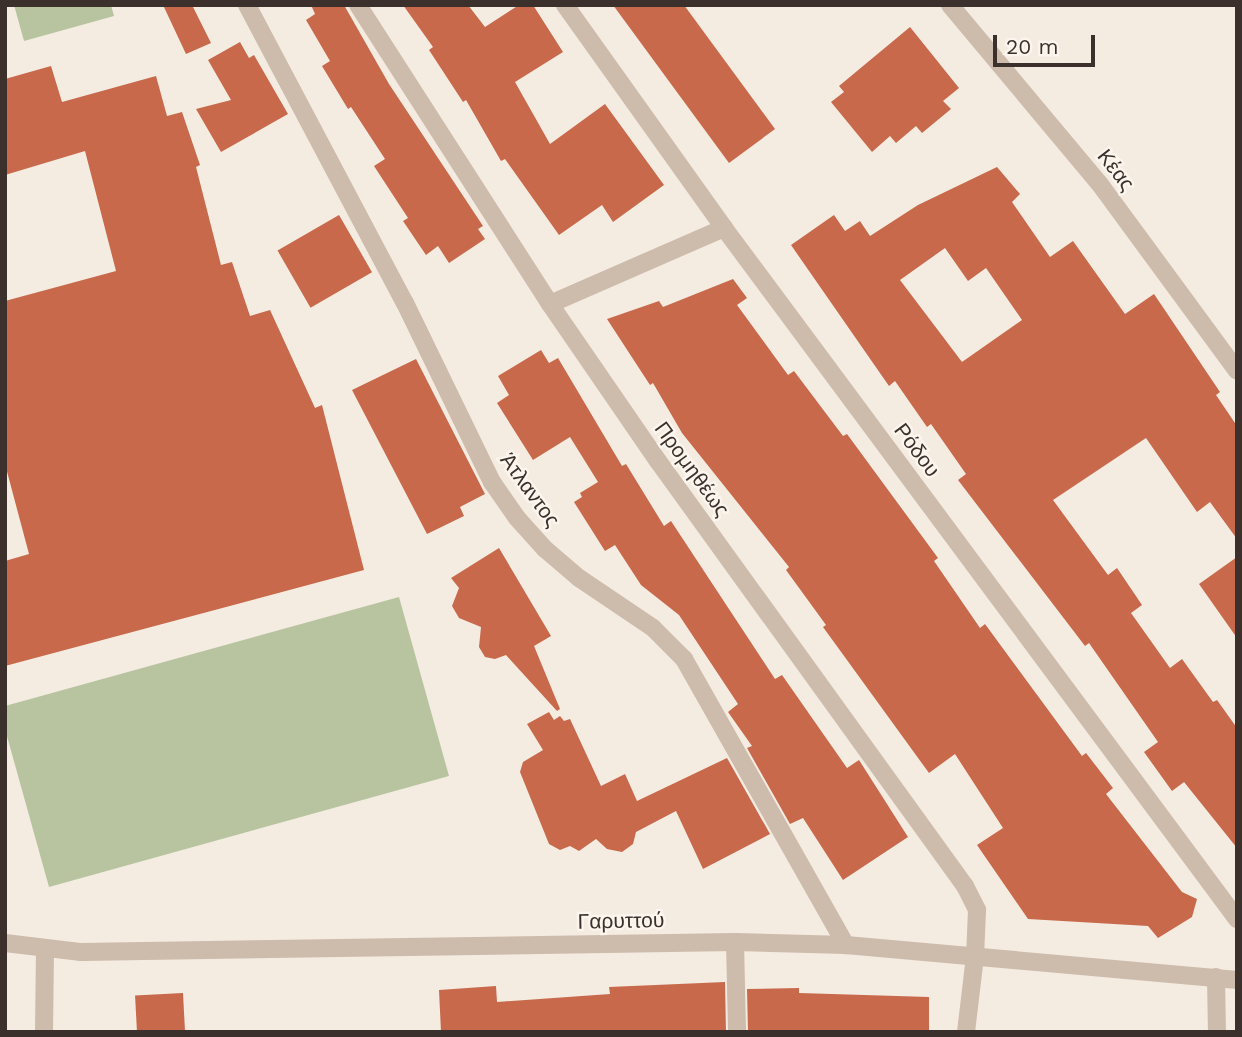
<!DOCTYPE html>
<html>
<head>
<meta charset="utf-8">
<style>
  body { margin:0 }
  #map { position:relative; width:1242px; height:1037px; overflow:hidden; background:#f4ebe1; font-family:"Work Sans",sans-serif }
  div>[style] { position:absolute }
  [style*='--x'] { left:calc(var(--x)*1px); top:calc(var(--y)*1px); width:calc(var(--w)*1px); rotate:calc(var(--a)*1deg) }
  .green>* { inset:0; background:#b8c4a0 }
  .building>* { inset:0; background:#c8694b; transform-origin:0 0 }
  .minor>* { height:18px; margin:-9px; padding:0 9px; transform-origin:9px; border-radius:9px; background:#cdbbac }
  .tertiary>* { height:18px; margin:-9px; padding:0 9px; transform-origin:9px; border-radius:9px; background:#cdbbac }
  span { translate:-50% -50%; white-space:nowrap; text-align:center; line-height:1.15; -webkit-text-stroke:5px #fbf5ee; paint-order:stroke }
  .street-label { font-size:21px; color:#3b302b }
  .frame { position:absolute; inset:0; border:7px solid #3b302b; pointer-events:none }
  .scale { position:absolute; left:993px; top:35px; width:102px; height:32px; box-sizing:border-box; border:4px solid #3b302b; border-top:0; padding-left:9px; font-size:21px; line-height:24px; white-space:nowrap; color:#3b302b; -webkit-text-stroke:5px #fbf5ee; paint-order:stroke }
</style>
</head>
<body>
<div id="map">
  <div class="green">
    <i style="clip-path:polygon(14px 5px,111px 5px,114px 16px,24px 41px)"></i>
    <i style="clip-path:polygon(399px 597px,449px 776px,49px 887px,5px 729px,5px 706px)"></i>
  </div>
  <div class="building">
    <i style="clip-path:polygon(163px 5px,192px 5px,211px 43px,186px 54px)"></i>
    <i style="clip-path:polygon(311px 5px,344px 5px,389px 84px,483px 226px,478px 229px,485px 239px,449px 263px,438px 246px,426px 255px,403px 221px,408px 218px,374px 166px,385px 159px,351px 107px,348px 109px,322px 66px,330px 61px,306px 20px,315px 14px)"></i>
    <i style="clip-path:polygon(403px 5px,468px 5px,485px 27px,519px 5px,533px 5px,563px 52px,515px 82px,550px 144px,605px 104px,664px 185px,613px 222px,602px 205px,559px 235px,505px 159px,501px 161px,466px 100px,463px 102px,429px 50px,433px 47px)"></i>
    <i style="clip-path:polygon(613px 5px,684px 5px,775px 129px,729px 163px)"></i>
    <i style="clip-path:polygon(910px 27px,959px 88px,943px 101px,951px 109px,922px 133px,916px 126px,896px 143px,890px 136px,872px 152px,831px 102px,844px 92px,839px 86px)"></i>
    <i style="clip-path:polygon(240px 42px,249px 58px,254px 55px,288px 114px,221px 152px,196px 109px,231px 100px,208px 60px)"></i>
    <i style="clip-path:polygon(51px 66px,62px 102px,156px 76px,167px 116px,182px 112px,200px 165px,196px 167px,221px 265px,232px 262px,250px 316px,270px 310px,315px 408px,322px 405px,364px 570px,5px 666px,5px 561px,29px 554px,5px 464px,5px 301px,116px 271px,85px 151px,5px 175px,5px 79px)"></i>
    <i style="clip-path:polygon(evenodd,997px 167px,1020px 194px,1012px 202px,1050px 257px,1073px 241px,1125px 314px,1154px 294px,1220px 392px,1216px 395px,1237px 426px,1237px 539px,1210px 502px,1197px 512px,1146px 438px,1053px 500px,1108px 575px,1117px 568px,1142px 605px,1131px 613px,1170px 668px,1182px 659px,1213px 702px,1217px 700px,1237px 728px,1237px 848px,1184px 782px,1172px 791px,1144px 752px,1158px 742px,1089px 643px,1085px 646px,958px 480px,966px 474px,931px 424px,927px 427px,895px 381px,889px 386px,791px 245px,834px 215px,845px 231px,860px 221px,870px 236px,918px 205px,997px 167px,945px 248px,968px 281px,986px 268px,1022px 320px,962px 362px,900px 280px,945px 248px)"></i>
    <i style="left:339px;top:215px;width:66px;height:71px;rotate:60deg"></i>
    <i style="clip-path:polygon(733px 279px,747px 298px,737px 305px,788px 375px,794px 371px,843px 436px,847px 434px,938px 558px,934px 561px,980px 628px,985px 624px,1082px 756px,1086px 753px,1113px 788px,1106px 794px,1182px 892px,1197px 899px,1192px 917px,1158px 938px,1148px 926px,1028px 919px,977px 845px,1003px 828px,955px 754px,929px 773px,823px 627px,826px 625px,786px 570px,789px 567px,682px 433px,653px 383px,650px 385px,607px 319px,659px 301px,663px 307px)"></i>
    <i style="clip-path:polygon(541px 350px,549px 363px,558px 358px,622px 466px,626px 464px,664px 526px,671px 521px,775px 679px,782px 675px,847px 768px,859px 760px,908px 837px,843px 880px,803px 818px,790px 824px,747px 748px,752px 746px,728px 712px,738px 704px,679px 615px,641px 585px,615px 545px,605px 551px,574px 502px,582px 497px,580px 493px,598px 482px,570px 437px,533px 460px,497px 403px,509px 395px,498px 376px)"></i>
    <i style="clip-path:polygon(416px 359px,485px 494px,460px 507px,464px 516px,427px 534px,352px 390px)"></i>
    <i style="clip-path:polygon(499px 548px,551px 636px,534px 646px,560px 709px,557px 711px,506px 655px,495px 659px,485px 657px,479px 647px,481px 627px,459px 618px,452px 606px,459px 588px,451px 578px)"></i>
    <i style="clip-path:polygon(1237px 557px,1237px 638px,1199px 584px)"></i>
    <i style="clip-path:polygon(549px 712px,554px 720px,560px 716px,564px 721px,570px 719px,601px 786px,625px 774px,637px 801px,727px 758px,770px 834px,703px 869px,676px 811px,636px 832px,633px 844px,622px 852px,607px 849px,596px 839px,579px 851px,570px 846px,560px 850px,549px 844px,520px 772px,523px 762px,543px 750px,527px 724px)"></i>
    <i style="clip-path:polygon(725px 982px,726px 1032px,441px 1032px,439px 990px,496px 986px,497px 1002px,610px 994px,609px 987px)"></i>
    <i style="clip-path:polygon(799px 988px,799px 993px,929px 997px,929px 1032px,748px 1032px,747px 989px)"></i>
    <i style="left:183px;top:993px;width:39px;height:48px;rotate:87deg"></i>
  </div>
  <div class="minor">
    <i style="--x:247;--y:5;--w:337;--a:62.1"></i>
    <i style="--x:405;--y:303;--w:199;--a:64.1"></i>
    <i style="--x:492;--y:482;--w:44;--a:55.2"></i>
    <i style="--x:517;--y:518;--w:42;--a:47.9"></i>
    <i style="--x:545;--y:549;--w:45;--a:40.5"></i>
    <i style="--x:579;--y:578;--w:89;--a:34"></i>
    <i style="--x:653;--y:628;--w:44;--a:45"></i>
    <i style="--x:684;--y:659;--w:329;--a:60.5"></i>
    <i style="--x:358;--y:5;--w:355;--a:57.3"></i>
    <i style="--x:550;--y:304;--w:191;--a:55.5"></i>
    <i style="--x:658;--y:461;--w:524;--a:54.16"></i>
    <i style="--x:965;--y:886;--w:27;--a:63"></i>
    <i style="--x:977;--y:910;--w:47;--a:92.4"></i>
    <i style="--x:565;--y:5;--w:274;--a:54.5"></i>
    <i style="--x:724;--y:228;--w:861;--a:53.41"></i>
    <i style="--x:950;--y:5;--w:232;--a:50.1"></i>
    <i style="--x:1099;--y:183;--w:233;--a:53.7"></i>
    <i style="--x:550;--y:304;--w:190;--a:-23.6"></i>
    <i style="--x:735;--y:942;--w:90;--a:88.7"></i>
    <i style="--x:1216;--y:977;--w:55;--a:89"></i>
    <i style="--x:44;--y:1032;--w:84;--a:-89.3"></i>
  </div>
  <div class="tertiary">
    <i style="--x:5;--y:943;--w:77;--a:6.8"></i>
    <i style="--x:81;--y:952;--w:654;--a:-0.88"></i>
    <i style="--x:735;--y:942;--w:111;--a:1.5"></i>
    <i style="--x:846;--y:945;--w:393;--a:5.1"></i>
    <i style="--x:966;--y:1032;--w:76;--a:-83.2"></i>
  </div>
  <div class="street-label">
    <span style="left:1116px;top:170px;rotate:52deg">Κέας</span>
    <span style="left:917px;top:450px;rotate:53deg">Ρόδου</span>
    <span style="left:692px;top:469px;rotate:54deg">Προμηθέως</span>
    <span style="left:530px;top:490px;rotate:54deg">Άτλαντος</span>
    <span style="left:621px;top:921px;rotate:-1deg">Γαρυττού</span>
  </div>
  <div class="frame"></div>
  <div class="scale">20 m</div>
</div>
</body>
</html>
